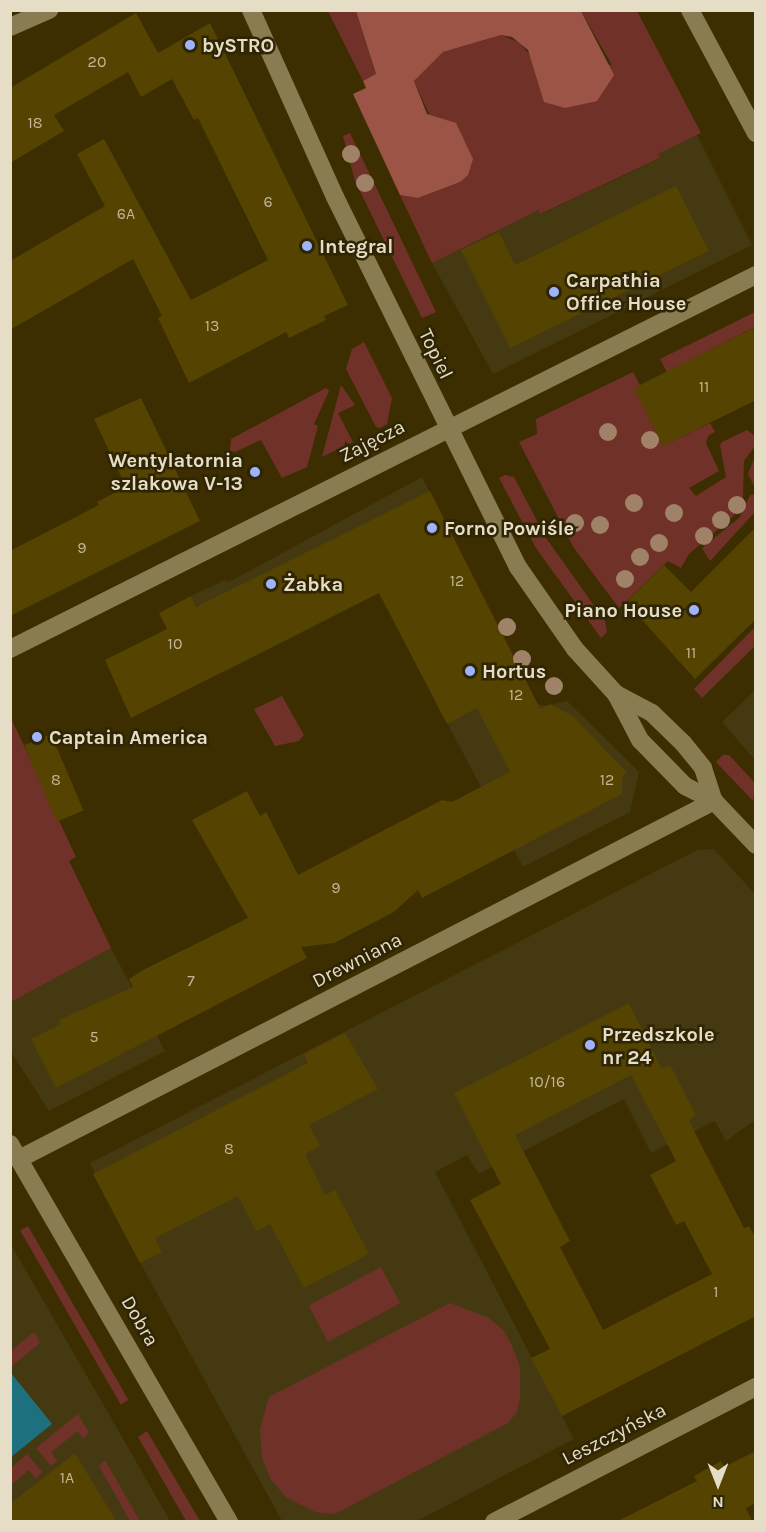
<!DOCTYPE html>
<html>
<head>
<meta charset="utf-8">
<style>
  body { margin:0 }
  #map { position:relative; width:766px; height:1532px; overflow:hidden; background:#3c2e00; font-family:Karla,sans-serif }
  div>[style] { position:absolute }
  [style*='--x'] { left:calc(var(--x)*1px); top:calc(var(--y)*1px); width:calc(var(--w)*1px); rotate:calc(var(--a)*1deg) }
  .built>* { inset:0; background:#453912 }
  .green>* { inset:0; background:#703228; transform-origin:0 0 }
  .forest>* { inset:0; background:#9c5447 }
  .water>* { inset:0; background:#1d717f }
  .building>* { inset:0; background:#554301; transform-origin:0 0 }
  .minor>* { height:18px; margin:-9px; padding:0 9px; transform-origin:9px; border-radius:9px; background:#8a7c51 }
  .trees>* { width:18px; height:18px; margin:-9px; border-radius:50%; background:#a08268 }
  .dots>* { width:16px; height:16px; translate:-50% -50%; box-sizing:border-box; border:3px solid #2f2504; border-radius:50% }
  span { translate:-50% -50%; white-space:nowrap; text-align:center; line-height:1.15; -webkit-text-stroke:5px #2f2504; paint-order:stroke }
  .number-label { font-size:16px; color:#c1b695 }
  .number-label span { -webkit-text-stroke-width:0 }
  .poi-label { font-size:20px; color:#e5ddc6; font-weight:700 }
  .left { translate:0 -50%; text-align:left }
  .right { translate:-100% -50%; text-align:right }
  .street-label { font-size:20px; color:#e5ddc6 }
  .frame { position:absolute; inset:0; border:12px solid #e5ddc6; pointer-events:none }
  .north { position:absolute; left:688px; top:1454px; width:60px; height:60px; -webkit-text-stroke:4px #2f2504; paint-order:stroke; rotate:180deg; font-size:16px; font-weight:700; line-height:24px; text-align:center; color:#e5ddc6 }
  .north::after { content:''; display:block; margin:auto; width:21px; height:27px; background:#e5ddc6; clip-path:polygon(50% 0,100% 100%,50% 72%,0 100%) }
</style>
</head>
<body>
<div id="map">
  <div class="built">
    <i style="clip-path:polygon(697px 135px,752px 245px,493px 374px,432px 263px,539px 210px,541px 214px,659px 159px,658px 154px)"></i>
    <i style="clip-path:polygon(422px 477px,538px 704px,546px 706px,567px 701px,639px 772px,630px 812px,523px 867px,379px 593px,226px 671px,191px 596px,225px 580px,229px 582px)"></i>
    <i style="clip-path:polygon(755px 690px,755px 760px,722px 722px)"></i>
    <i style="clip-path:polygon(714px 849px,755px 894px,755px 1120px,726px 1141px,715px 1121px,651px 1153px,624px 1099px,479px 1174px,467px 1155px,435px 1172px,574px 1439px,417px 1521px,282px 1521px,119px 1224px,90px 1163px,697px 850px)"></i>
    <i style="clip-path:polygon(111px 948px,165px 1051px,49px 1111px,11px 1052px,11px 1002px)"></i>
    <i style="clip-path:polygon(10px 1243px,106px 1409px,170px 1521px,11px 1521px)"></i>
  </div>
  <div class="green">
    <i style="clip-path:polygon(328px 11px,356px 11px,376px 75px,363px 81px)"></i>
    <i style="clip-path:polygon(581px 11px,637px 11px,701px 133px,658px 154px,660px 158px,540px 214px,539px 210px,432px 263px,400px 195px,418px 198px,460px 182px,414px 81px,443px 52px,501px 35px,519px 42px,532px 58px,612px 65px)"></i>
    <i style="clip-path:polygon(350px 133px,436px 312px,422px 318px,355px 181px,343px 136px)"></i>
    <i style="clip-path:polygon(755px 312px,755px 327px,667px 372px,660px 359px)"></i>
    <i style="clip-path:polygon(364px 342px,392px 398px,387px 424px,380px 428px,376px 427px,346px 369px,352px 349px)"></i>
    <i style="clip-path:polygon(633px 372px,640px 385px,635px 389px,663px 446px,710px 423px,715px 432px,708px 436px,706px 443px,719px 471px,689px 488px,696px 496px,726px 477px,720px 445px,722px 442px,747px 430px,756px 437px,755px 446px,744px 461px,743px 498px,739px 511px,689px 554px,681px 568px,668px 561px,619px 608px,574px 548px,519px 442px,537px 434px,536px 419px)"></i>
    <i style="clip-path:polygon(341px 385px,355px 405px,338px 413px,353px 442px,322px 457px)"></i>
    <i style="clip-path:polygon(326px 388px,329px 391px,314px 424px,318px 426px,307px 467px,282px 478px,261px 440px,235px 452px,230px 451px,231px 439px)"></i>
    <i style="clip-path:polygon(755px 456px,755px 488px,748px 474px)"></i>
    <i style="clip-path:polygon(505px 475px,514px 477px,546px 538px,605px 621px,607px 632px,601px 638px,536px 548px,499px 478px)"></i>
    <i style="clip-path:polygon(755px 494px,755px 512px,710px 561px,702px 548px,740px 517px,750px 495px)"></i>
    <i style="clip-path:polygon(755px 627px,755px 646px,702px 698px,694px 689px)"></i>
    <i style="clip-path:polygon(282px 696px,304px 735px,299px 741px,275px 746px,254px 709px)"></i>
    <i style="clip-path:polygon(10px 716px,76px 857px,69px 861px,111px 948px,11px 1002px)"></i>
    <i style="clip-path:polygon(723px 755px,729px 755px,755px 783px,753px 801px,716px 762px)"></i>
    <i style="left:28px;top:1226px;width:201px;height:9px;rotate:60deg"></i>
    <i style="left:381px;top:1267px;width:41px;height:82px;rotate:62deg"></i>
    <i style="clip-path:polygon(450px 1303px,489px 1318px,504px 1331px,512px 1346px,520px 1367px,520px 1397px,517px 1412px,508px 1423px,335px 1514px,315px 1512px,287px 1498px,271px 1480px,262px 1458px,260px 1429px,269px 1397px)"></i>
    <i style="clip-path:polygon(34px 1332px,40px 1343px,11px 1367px,11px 1351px)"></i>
    <i style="clip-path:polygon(78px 1414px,89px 1433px,83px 1439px,78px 1431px,51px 1452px,57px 1461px,51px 1466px,36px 1448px)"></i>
    <i style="clip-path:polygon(147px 1431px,200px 1521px,186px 1521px,138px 1437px)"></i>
    <i style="clip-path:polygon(27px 1454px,42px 1472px,36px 1478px,29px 1470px,11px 1485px,11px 1468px)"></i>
    <i style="clip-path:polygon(105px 1460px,140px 1521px,130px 1521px,99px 1466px)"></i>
  </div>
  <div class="forest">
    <i style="clip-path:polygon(356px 11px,581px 11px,614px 75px,597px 101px,565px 108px,544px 102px,528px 50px,512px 37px,501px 35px,443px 52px,414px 81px,427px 114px,456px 123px,473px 159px,468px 175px,460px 182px,418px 198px,400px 195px,353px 94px,366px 88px,363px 81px,376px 74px)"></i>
  </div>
  <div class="water">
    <i style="clip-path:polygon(11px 1373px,52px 1424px,11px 1457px,10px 1374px)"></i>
  </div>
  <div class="building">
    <i style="clip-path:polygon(136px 13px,158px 53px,210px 23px,348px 305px,324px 316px,326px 320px,289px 338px,286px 332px,189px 383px,158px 318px,162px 316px,133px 259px,10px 330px,10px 261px,105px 206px,77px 154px,104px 139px,191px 300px,268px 260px,198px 118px,194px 120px,172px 79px,141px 97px,128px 72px,54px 115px,64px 131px,10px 163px,10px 88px)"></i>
    <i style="clip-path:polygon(676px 186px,709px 251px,510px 348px,461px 250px,499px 232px,515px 265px)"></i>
    <i style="clip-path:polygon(756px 327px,756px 400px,663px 446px,634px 388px)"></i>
    <i style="clip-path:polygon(141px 398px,200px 521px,10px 616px,10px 551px,99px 505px,97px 502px,126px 487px,94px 419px)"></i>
    <i style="clip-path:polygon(430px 491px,540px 709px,550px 704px,573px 716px,627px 773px,622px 777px,622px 794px,422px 898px,418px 890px,394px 912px,334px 943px,301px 947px,307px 958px,56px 1088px,31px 1039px,61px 1024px,59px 1020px,133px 987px,129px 979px,145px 969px,248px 918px,192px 820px,247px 791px,260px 816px,266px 812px,298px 875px,442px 800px,452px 802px,510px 772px,477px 708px,447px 724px,379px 593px,131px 718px,105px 660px,167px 629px,159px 613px,191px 596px,196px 607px)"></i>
    <i style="clip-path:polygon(756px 527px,756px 619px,695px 679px,626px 602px,664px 565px,691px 592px)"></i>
    <i style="left:51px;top:734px;width:83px;height:29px;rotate:67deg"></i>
    <i style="clip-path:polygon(evenodd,629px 1003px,662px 1069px,670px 1065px,696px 1115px,689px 1121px,744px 1228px,749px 1226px,756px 1239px,756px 1316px,562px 1416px,531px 1358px,550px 1349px,470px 1200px,501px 1184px,454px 1093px,629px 1003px,631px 1075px,676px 1161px,650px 1175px,676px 1225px,684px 1221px,712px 1274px,603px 1330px,560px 1247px,570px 1241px,515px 1135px,631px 1075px)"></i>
    <i style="clip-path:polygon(345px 1033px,378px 1089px,309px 1125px,320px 1146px,305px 1154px,325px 1195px,335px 1190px,369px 1254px,304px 1288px,270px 1224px,256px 1231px,238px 1196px,155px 1238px,162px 1252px,140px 1263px,93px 1174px,308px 1063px,304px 1054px)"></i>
    <i style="clip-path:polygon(756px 1451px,756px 1503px,746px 1508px,752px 1521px,618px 1521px,697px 1481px,694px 1476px,721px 1461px,724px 1467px)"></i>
    <i style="clip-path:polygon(75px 1453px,116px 1521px,10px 1521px,10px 1504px)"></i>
  </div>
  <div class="minor">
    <i style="--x:251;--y:10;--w:205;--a:65.8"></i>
    <i style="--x:335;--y:197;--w:413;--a:63.7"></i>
    <i style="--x:518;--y:567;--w:100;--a:55.2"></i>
    <i style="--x:575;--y:649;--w:61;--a:47.7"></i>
    <i style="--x:616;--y:694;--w:52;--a:62.4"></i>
    <i style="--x:640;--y:740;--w:64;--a:45.6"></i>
    <i style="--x:685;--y:786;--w:33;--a:27"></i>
    <i style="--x:714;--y:801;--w:61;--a:46.3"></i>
    <i style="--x:690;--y:10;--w:140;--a:61.8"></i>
    <i style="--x:10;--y:27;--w:43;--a:-23.6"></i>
    <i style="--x:10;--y:649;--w:835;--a:-26.63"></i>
    <i style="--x:616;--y:694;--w:41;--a:27.8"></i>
    <i style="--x:652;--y:713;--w:43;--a:44.1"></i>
    <i style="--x:683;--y:743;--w:32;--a:51"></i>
    <i style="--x:703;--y:768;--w:35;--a:72"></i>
    <i style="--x:10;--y:1144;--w:437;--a:59.9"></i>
    <i style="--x:19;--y:1159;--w:782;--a:-27.25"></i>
    <i style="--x:494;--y:1522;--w:295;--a:-27.3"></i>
  </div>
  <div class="trees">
    <i style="left:351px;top:154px"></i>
    <i style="left:365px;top:183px"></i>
    <i style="left:608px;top:432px"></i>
    <i style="left:650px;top:440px"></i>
    <i style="left:634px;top:503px"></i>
    <i style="left:737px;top:505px"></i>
    <i style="left:674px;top:513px"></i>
    <i style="left:721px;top:520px"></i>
    <i style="left:575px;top:523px"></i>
    <i style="left:600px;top:525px"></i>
    <i style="left:704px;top:536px"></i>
    <i style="left:659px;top:543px"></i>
    <i style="left:640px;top:557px"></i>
    <i style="left:625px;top:579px"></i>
    <i style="left:507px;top:627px"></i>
    <i style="left:522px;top:659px"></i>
    <i style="left:554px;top:686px"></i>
  </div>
  <div class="dots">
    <i style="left:190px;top:45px;background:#9eb4fd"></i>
    <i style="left:307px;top:246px;background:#9eb4fd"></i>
    <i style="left:554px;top:292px;background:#9eb4fd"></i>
    <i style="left:255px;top:472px;background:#9eb4fd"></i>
    <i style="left:432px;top:528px;background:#9eb4fd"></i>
    <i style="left:271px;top:584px;background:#9eb4fd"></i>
    <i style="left:694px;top:610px;background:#9eb4fd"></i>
    <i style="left:470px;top:671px;background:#9eb4fd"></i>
    <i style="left:37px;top:737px;background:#9eb4fd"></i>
    <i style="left:590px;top:1045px;background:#9eb4fd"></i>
  </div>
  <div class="number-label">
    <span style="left:97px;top:62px">20</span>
    <span style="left:35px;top:123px">18</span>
    <span style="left:268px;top:202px">6</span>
    <span style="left:126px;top:214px">6A</span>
    <span style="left:212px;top:326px">13</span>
    <span style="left:704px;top:387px">11</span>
    <span style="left:82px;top:548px">9</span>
    <span style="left:457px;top:581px">12</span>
    <span style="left:175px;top:644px">10</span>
    <span style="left:691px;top:653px">11</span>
    <span style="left:516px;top:695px">12</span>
    <span style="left:56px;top:780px">8</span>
    <span style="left:607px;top:780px">12</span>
    <span style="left:336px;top:888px">9</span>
    <span style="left:191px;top:981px">7</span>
    <span style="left:94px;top:1037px">5</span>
    <span style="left:547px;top:1082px">10/16</span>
    <span style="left:229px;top:1149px">8</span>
    <span style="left:716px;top:1292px">1</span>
    <span style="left:67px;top:1478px">1A</span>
  </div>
  <div class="poi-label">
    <span class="left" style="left:202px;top:45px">bySTRO</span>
    <span class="left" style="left:319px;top:246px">Integral</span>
    <span class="left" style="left:566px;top:292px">Carpathia<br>Office House</span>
    <span class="right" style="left:243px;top:472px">Wentylatornia<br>szlakowa V-13</span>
    <span class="left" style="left:444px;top:528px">Forno Powiśle</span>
    <span class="left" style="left:283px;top:584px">Żabka</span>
    <span class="right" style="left:682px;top:610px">Piano House</span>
    <span class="left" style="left:482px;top:671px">Hortus</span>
    <span class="left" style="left:49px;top:737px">Captain America</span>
    <span class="left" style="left:602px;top:1046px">Przedszkole<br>nr 24</span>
  </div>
  <div class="street-label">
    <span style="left:436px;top:354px;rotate:64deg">Topiel</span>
    <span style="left:372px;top:441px;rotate:-27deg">Zajęcza</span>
    <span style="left:357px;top:960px;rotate:-27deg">Drewniana</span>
    <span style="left:140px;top:1321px;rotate:60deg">Dobra</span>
    <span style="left:614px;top:1434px;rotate:-27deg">Leszczyńska</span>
  </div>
  <div class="frame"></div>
  <div class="north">N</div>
</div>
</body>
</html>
